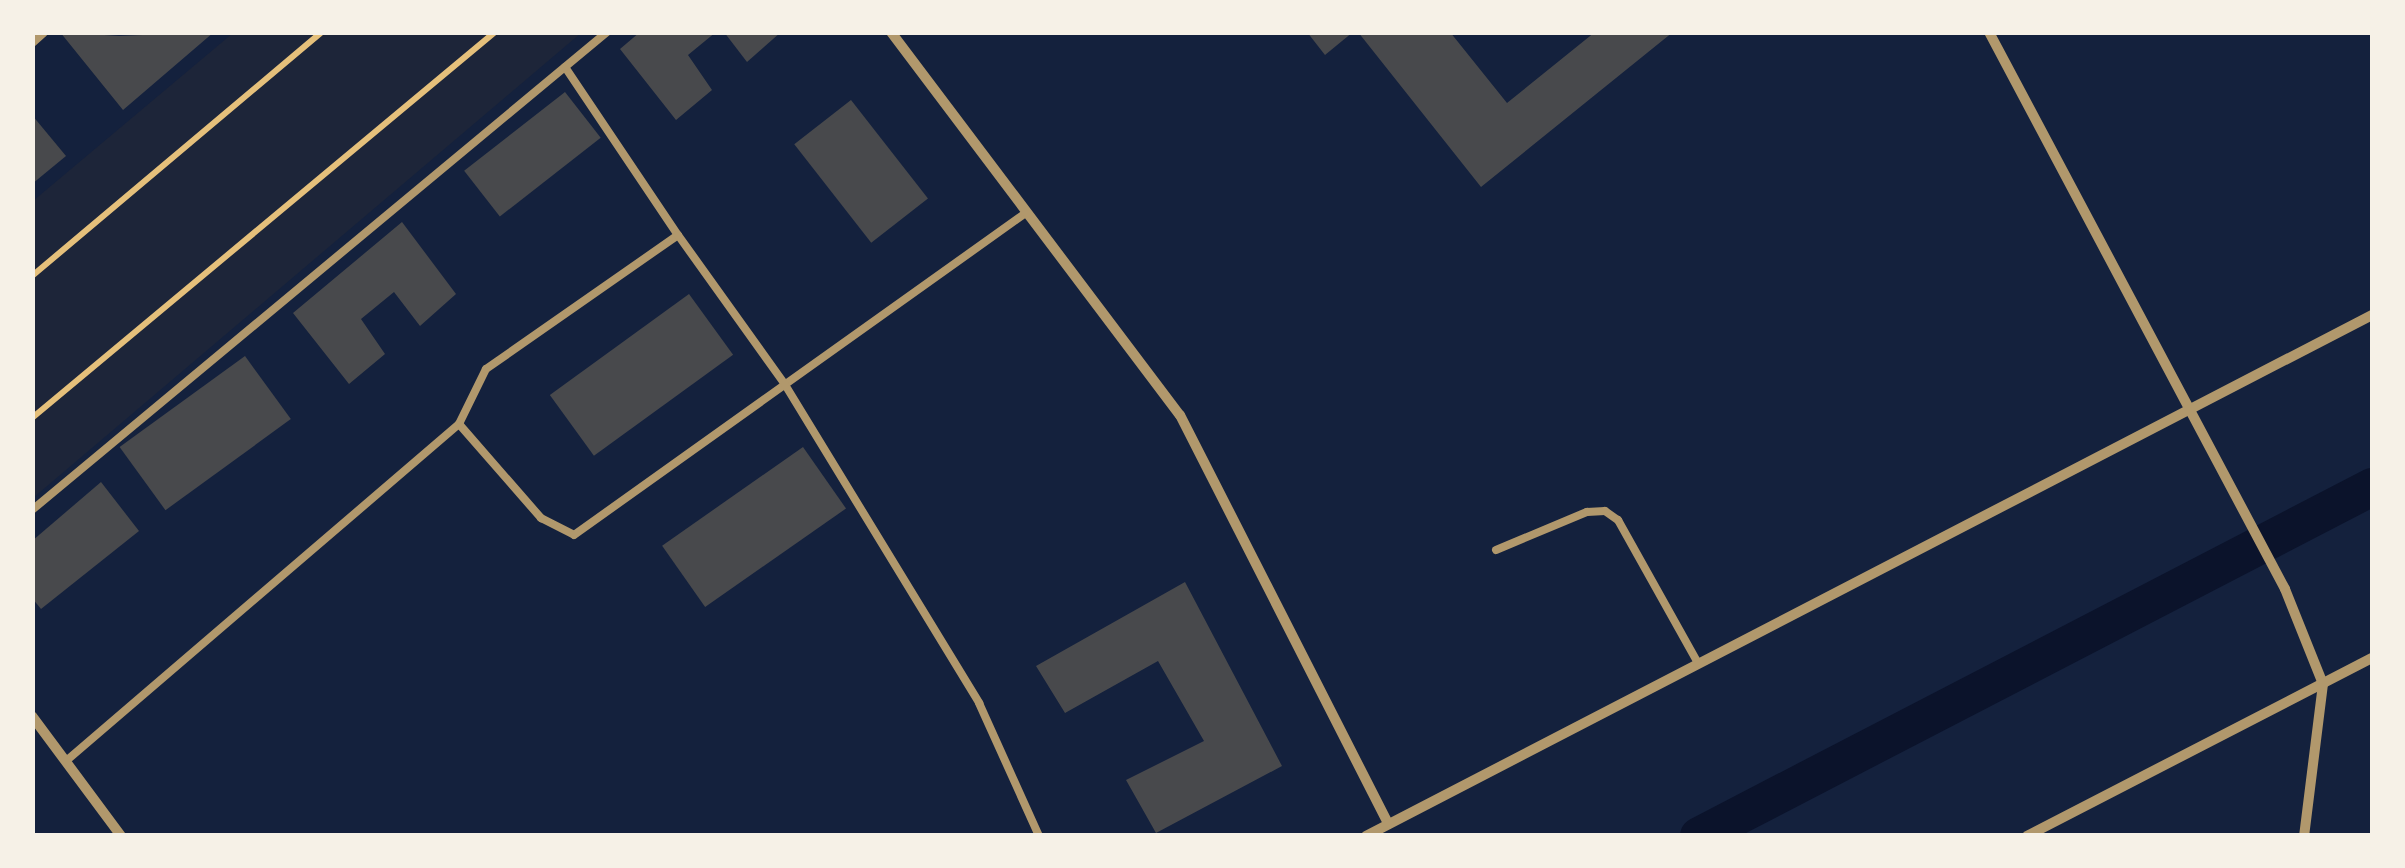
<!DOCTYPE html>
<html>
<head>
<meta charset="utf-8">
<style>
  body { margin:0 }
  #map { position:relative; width:2405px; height:868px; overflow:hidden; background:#14213d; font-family:Rubik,sans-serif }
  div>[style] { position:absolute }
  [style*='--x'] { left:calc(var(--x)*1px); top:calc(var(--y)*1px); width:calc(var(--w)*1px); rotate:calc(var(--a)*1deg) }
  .green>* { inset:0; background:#1d2539 }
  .canal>* { height:38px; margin:-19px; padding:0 19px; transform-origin:19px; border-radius:19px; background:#0b132b }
  .building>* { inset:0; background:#48494c; transform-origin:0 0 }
  .path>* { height:6px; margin:-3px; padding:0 3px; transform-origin:3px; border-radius:3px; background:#e5c07b }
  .service>* { height:8px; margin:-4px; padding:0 4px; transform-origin:4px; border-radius:4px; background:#b1986c }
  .minor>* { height:10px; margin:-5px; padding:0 5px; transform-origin:5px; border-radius:5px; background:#b1986c }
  span { translate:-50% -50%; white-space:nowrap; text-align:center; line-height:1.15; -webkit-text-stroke:8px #f6f1e7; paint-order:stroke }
  .frame { position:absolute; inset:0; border:35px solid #f6f1e7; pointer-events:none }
</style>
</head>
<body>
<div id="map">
  <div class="green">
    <i style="clip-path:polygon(233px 33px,581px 33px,33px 498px,33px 201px)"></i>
  </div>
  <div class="canal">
    <i style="--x:1699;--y:836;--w:758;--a:-27.41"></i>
  </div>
  <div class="building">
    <i style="clip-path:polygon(60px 32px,119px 36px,214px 32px,123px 110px)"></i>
    <i style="clip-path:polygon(640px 32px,716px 32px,688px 55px,712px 90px,676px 120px,620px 49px)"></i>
    <i style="clip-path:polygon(724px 32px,781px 32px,747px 62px)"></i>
    <i style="clip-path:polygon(1307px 32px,1353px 32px,1325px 55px)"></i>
    <i style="clip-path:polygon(1358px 32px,1450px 32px,1507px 103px,1595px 32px,1673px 32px,1481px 187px)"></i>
    <i style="left:565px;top:92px;width:58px;height:128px;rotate:52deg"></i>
    <i style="left:851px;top:100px;width:125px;height:72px;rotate:52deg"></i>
    <i style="clip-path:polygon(32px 115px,66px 156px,32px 184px)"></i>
    <i style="clip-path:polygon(402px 222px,456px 294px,420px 326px,394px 292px,361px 319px,385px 354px,349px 384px,293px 313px)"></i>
    <i style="left:689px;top:294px;width:75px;height:172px;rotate:54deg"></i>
    <i style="left:245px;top:356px;width:78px;height:155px;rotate:54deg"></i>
    <i style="left:803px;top:447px;width:75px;height:172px;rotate:55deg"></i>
    <i style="clip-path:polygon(101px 482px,139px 531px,41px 609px,32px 598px,32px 541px)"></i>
    <i style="clip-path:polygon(1185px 582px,1282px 766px,1156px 833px,1126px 780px,1204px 741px,1158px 661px,1065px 713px,1036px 666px)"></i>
  </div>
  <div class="path">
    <i style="--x:32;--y:276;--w:379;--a:-40.1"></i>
    <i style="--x:32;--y:418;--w:603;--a:-39.82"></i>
  </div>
  <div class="service">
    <i style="--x:565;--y:67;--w:202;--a:56.1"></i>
    <i style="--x:459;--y:424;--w:125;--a:48.9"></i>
    <i style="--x:541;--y:518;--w:37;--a:27"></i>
    <i style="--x:574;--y:535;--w:556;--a:-35.49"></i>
    <i style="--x:32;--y:510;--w:748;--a:-39.74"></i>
    <i style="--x:1496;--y:550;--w:99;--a:-22.7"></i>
    <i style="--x:1587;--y:512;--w:18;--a:-3"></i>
    <i style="--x:1605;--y:511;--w:16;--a:35"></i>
    <i style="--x:1618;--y:520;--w:164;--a:60.8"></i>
    <i style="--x:66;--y:761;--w:518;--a:-40.61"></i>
    <i style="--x:459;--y:424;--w:61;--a:-63.9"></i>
    <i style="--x:486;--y:369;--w:234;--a:-34.9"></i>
    <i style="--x:678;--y:235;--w:182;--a:54.4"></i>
    <i style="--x:784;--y:383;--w:375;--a:58.6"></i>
    <i style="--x:979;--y:703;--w:146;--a:65.7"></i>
  </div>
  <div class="minor">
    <i style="--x:891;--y:32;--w:480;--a:53"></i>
    <i style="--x:1180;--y:415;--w:459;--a:63"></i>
    <i style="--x:1989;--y:32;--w:631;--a:62.01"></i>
    <i style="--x:2285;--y:589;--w:102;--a:68.2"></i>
    <i style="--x:2323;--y:684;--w:153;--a:97.1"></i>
    <i style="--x:32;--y:42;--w:15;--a:-42"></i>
    <i style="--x:32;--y:716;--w:149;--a:53.4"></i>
    <i style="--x:1366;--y:836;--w:1133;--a:-27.38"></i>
    <i style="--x:2027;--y:836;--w:388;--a:-27.3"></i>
  </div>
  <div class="frame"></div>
</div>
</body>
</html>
